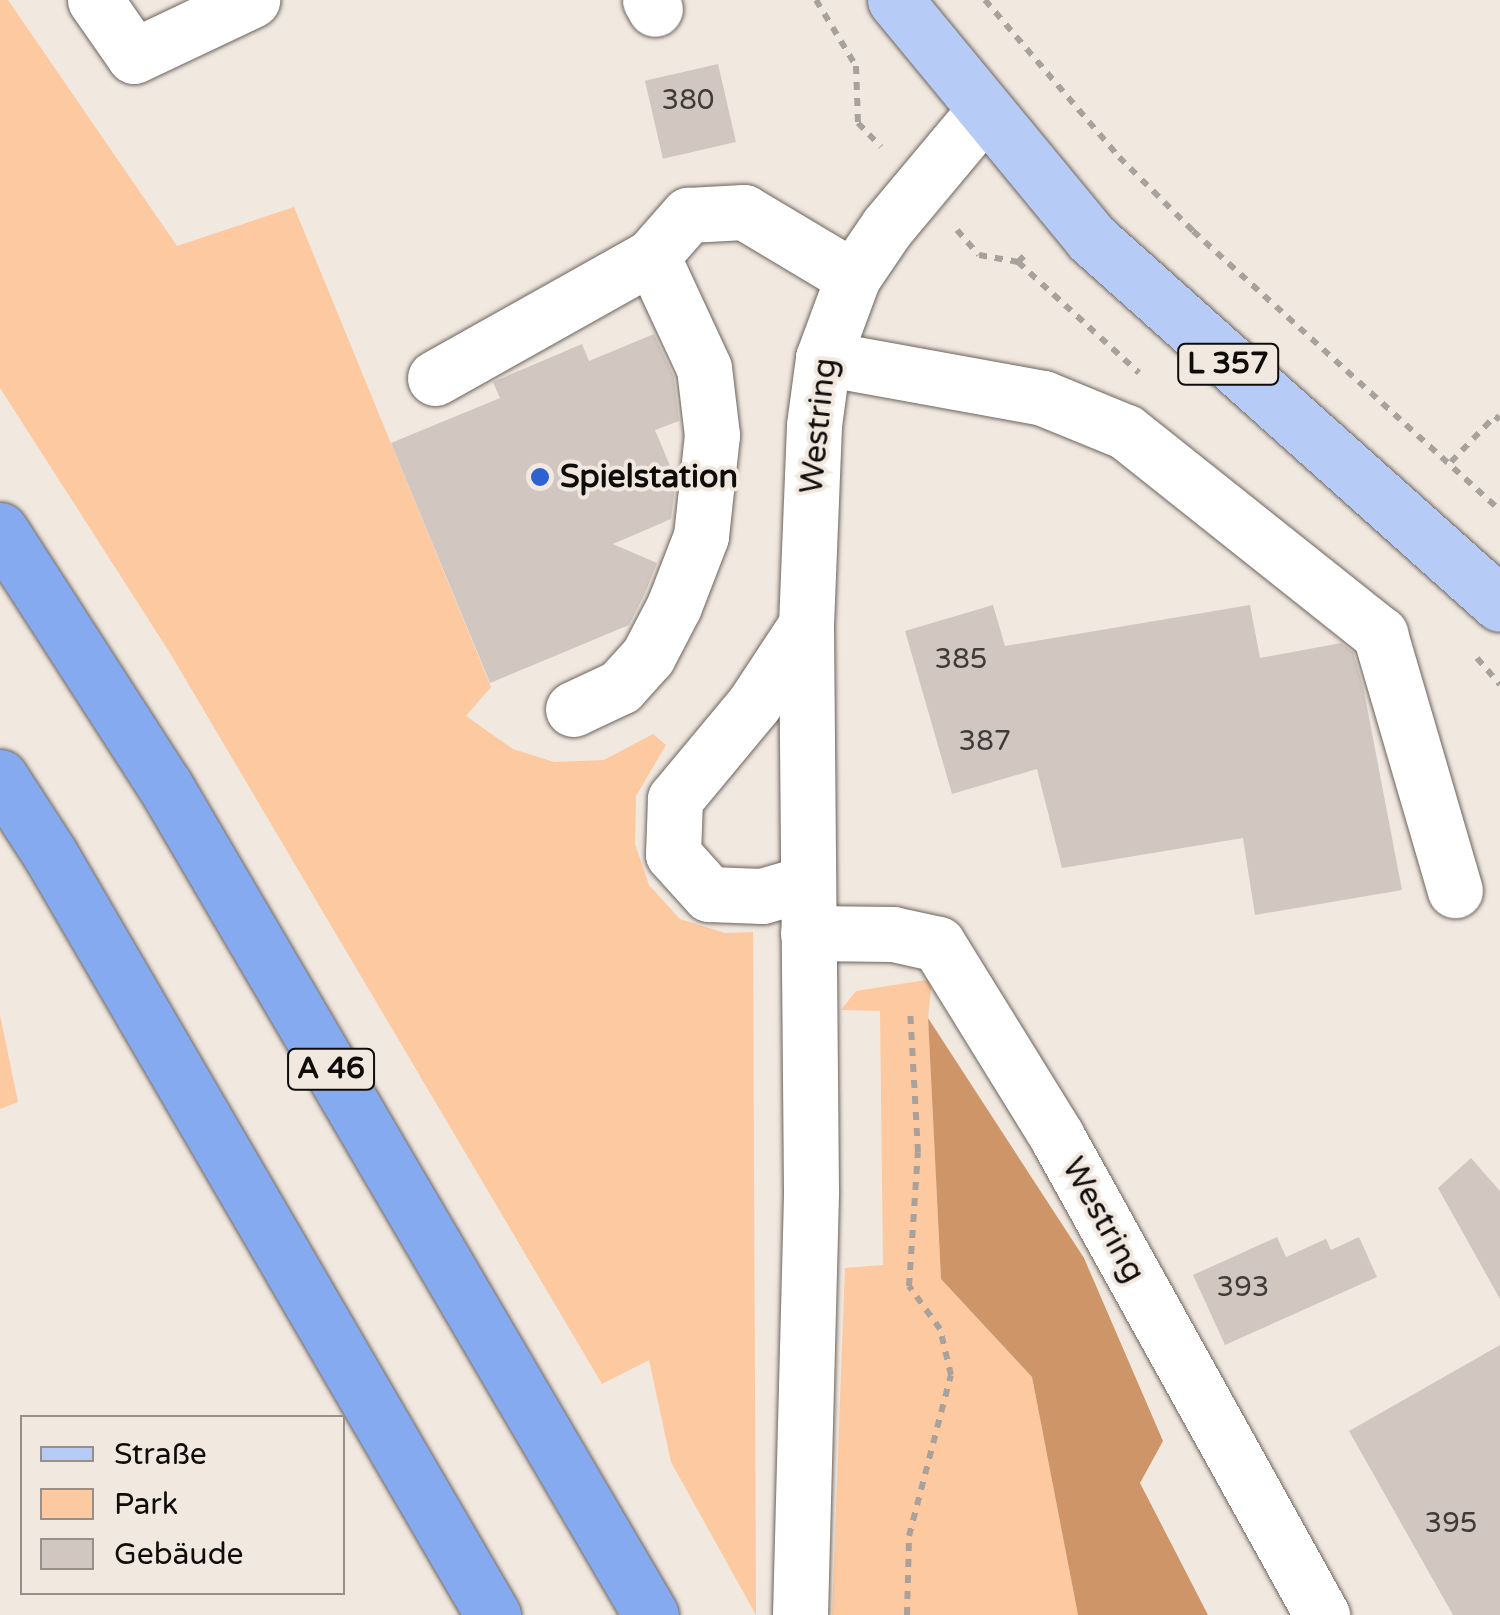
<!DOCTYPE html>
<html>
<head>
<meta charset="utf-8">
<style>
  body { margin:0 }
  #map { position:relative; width:1500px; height:1615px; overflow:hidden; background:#f1e8e0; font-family:"Varela Round",sans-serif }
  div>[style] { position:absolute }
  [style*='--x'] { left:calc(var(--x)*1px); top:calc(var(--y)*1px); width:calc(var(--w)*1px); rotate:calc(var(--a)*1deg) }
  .green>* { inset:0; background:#fcc9a1 }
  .forest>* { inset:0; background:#ce9668 }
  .building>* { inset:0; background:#d1c7c0; transform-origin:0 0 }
  .path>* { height:6px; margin-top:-3px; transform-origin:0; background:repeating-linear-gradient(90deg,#a9a29c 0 8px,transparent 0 16px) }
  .roads { filter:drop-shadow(0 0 2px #6c645d) drop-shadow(0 0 2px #6c645d) }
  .minor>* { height:55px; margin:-27.5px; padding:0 27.5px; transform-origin:27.5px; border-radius:27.5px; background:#fff }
  .major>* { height:55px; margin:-27.5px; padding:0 27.5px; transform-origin:27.5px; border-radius:27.5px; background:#b6ccf6 }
  .highway>* { height:55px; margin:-27.5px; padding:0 27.5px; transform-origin:27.5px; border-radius:27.5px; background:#85aaf0 }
  .dots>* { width:28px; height:28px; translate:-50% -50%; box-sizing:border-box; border:5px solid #f1e8e0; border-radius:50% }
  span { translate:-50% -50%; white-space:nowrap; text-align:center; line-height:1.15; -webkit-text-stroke:8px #f1e8e0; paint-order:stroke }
  .number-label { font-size:28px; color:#403b38 }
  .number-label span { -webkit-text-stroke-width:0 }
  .shield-label span { padding:2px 8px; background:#f1e8e0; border:2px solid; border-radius:8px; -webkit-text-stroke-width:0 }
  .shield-label { font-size:30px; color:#0f0c0a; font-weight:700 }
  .street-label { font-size:32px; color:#0f0c0a }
  .poi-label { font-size:32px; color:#0f0c0a; font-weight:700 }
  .left { translate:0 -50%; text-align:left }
  .legend { position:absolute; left:20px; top:1415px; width:325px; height:180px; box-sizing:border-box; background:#f1e8e0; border:2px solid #97908a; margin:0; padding:12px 18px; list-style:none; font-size:30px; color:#0f0c0a }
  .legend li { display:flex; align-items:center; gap:20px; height:50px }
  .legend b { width:50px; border:2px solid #97908a }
</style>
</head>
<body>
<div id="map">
  <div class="green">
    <i style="clip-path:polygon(0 0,8px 0,177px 246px,294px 207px,491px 687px,466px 716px,513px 749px,554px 762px,604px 760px,653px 734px,666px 745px,636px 796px,635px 844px,649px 885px,680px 919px,725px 933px,753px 932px,756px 1615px,671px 1462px,649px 1360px,602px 1384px,170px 653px,0 388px)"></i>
    <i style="clip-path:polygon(932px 979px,928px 1018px,941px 1279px,1032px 1377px,1078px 1615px,832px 1615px,845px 1268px,883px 1265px,880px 1011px,841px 1010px,856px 991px)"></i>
    <i style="clip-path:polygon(0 1015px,18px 1102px,0 1109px)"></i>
  </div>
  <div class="forest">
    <i style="clip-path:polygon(928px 1018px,1084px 1258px,1163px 1441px,1140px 1483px,1208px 1615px,1078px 1615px,1032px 1377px,941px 1279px)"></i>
  </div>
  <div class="building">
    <i style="left:718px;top:64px;width:80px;height:75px;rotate:77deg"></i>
    <i style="clip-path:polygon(654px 334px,674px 377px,679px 421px,655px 430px,676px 480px,671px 519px,613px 544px,657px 563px,645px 593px,629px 625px,490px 683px,391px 443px,500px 398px,493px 382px,582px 344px,589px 361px)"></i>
    <i style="clip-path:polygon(993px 605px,1005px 646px,1250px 605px,1260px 658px,1341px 643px,1353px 652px,1363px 686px,1402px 890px,1255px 915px,1243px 838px,1062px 868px,1037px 769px,952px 794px,905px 631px)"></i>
    <i style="clip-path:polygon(1471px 1158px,1500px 1191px,1500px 1299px,1438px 1188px)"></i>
    <i style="clip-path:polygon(1277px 1237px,1286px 1257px,1326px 1239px,1331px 1250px,1359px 1237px,1377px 1277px,1225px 1345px,1193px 1275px)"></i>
    <i style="clip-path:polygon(1500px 1345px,1500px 1615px,1453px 1615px,1349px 1431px)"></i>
  </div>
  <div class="path">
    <i style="--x:816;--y:0;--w:77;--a:58.8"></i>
    <i style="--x:856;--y:66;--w:57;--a:88"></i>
    <i style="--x:858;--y:123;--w:33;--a:46"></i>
    <i style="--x:985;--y:0;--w:206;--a:49.5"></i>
    <i style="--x:1119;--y:157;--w:105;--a:45"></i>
    <i style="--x:1193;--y:231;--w:415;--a:42.3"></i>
    <i style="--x:957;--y:230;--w:33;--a:49"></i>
    <i style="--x:979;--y:255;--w:40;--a:10"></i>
    <i style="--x:1018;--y:262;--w:14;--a:-45"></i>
    <i style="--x:1018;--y:262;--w:164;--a:42.5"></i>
    <i style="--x:1451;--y:462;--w:64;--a:-46.3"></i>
    <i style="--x:1495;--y:416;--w:6;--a:39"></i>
    <i style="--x:1477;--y:658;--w:35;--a:49"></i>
    <i style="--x:907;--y:1615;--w:79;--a:-88.5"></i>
    <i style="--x:909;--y:1536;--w:166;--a:-75.4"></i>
    <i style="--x:951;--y:1375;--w:47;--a:-103.4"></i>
    <i style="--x:940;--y:1329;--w:53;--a:-125.8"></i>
    <i style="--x:909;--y:1286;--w:134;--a:-86.2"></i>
    <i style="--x:918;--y:1152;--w:143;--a:-93.2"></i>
  </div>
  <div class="roads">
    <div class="minor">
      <i style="--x:95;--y:0;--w:68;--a:55.1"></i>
      <i style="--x:134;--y:56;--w:131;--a:-25.4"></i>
      <i style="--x:650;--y:0;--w:10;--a:61"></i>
      <i style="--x:823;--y:358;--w:224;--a:10.3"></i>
      <i style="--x:1043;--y:398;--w:90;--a:22.3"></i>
      <i style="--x:1126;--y:432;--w:325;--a:38.5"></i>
      <i style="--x:1380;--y:634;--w:267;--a:73.7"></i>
      <i style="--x:435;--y:378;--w:249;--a:-29.3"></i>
      <i style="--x:652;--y:256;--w:55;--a:-48.7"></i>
      <i style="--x:688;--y:215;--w:56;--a:-3.1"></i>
      <i style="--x:744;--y:212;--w:127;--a:30.8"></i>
      <i style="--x:806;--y:625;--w:95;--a:123.4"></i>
      <i style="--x:754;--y:704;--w:124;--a:129.7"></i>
      <i style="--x:675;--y:799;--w:55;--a:92.1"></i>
      <i style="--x:673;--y:854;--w:54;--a:48"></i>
      <i style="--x:709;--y:894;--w:53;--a:2.2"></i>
      <i style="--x:762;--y:896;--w:47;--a:-16.1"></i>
      <i style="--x:573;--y:709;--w:52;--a:-25.1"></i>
      <i style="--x:620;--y:687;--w:42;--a:-47.9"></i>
      <i style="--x:648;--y:656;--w:56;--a:-62.5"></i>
      <i style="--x:674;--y:606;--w:75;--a:-68.9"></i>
      <i style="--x:701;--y:536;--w:102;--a:-83.8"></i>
      <i style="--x:712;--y:435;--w:67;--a:-96.8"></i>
      <i style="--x:704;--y:368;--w:123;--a:-114.9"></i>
      <i style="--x:808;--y:933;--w:85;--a:0.7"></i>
      <i style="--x:893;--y:934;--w:46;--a:12.5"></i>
      <i style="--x:938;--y:944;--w:227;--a:58.3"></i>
      <i style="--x:1057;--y:1137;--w:547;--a:61"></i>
      <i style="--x:800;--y:1615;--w:425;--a:-88.5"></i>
      <i style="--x:811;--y:1190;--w:565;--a:-90.51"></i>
      <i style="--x:806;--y:625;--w:200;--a:-87.7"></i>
      <i style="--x:814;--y:425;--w:68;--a:-82.3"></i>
      <i style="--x:823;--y:358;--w:86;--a:-69.7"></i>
      <i style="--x:853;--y:277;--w:60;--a:-55.8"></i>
      <i style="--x:887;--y:227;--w:150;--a:-50.1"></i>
    </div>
    <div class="major">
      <i style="--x:895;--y:0;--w:310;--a:50.5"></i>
      <i style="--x:1092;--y:239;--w:547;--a:41.82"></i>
    </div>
    <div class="highway">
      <i style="--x:0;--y:530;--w:302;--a:57.2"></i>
      <i style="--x:164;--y:784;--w:963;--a:59.63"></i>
      <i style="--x:0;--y:777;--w:92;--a:57"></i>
      <i style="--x:50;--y:854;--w:881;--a:59.8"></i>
    </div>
  </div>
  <div class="dots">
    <i style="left:540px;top:477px;background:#2d62d0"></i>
  </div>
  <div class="number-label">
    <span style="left:688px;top:100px">380</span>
    <span style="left:961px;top:659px">385</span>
    <span style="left:985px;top:741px">387</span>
    <span style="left:1243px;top:1287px">393</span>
    <span style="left:1451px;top:1523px">395</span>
  </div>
  <div class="shield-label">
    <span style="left:1228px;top:364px">L 357</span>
    <span style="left:331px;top:1069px">A 46</span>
  </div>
  <div class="street-label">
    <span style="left:819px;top:426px;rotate:-84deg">Westring</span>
    <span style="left:1103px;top:1220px;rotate:61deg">Westring</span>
  </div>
  <div class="poi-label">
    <span class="left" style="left:560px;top:477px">Spielstation</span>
  </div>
  <ul class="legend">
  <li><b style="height:12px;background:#b6ccf6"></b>Straße</li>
  <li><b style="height:28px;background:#fcc9a1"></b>Park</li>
  <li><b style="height:28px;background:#d1c7c0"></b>Gebäude</li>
  </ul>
</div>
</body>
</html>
